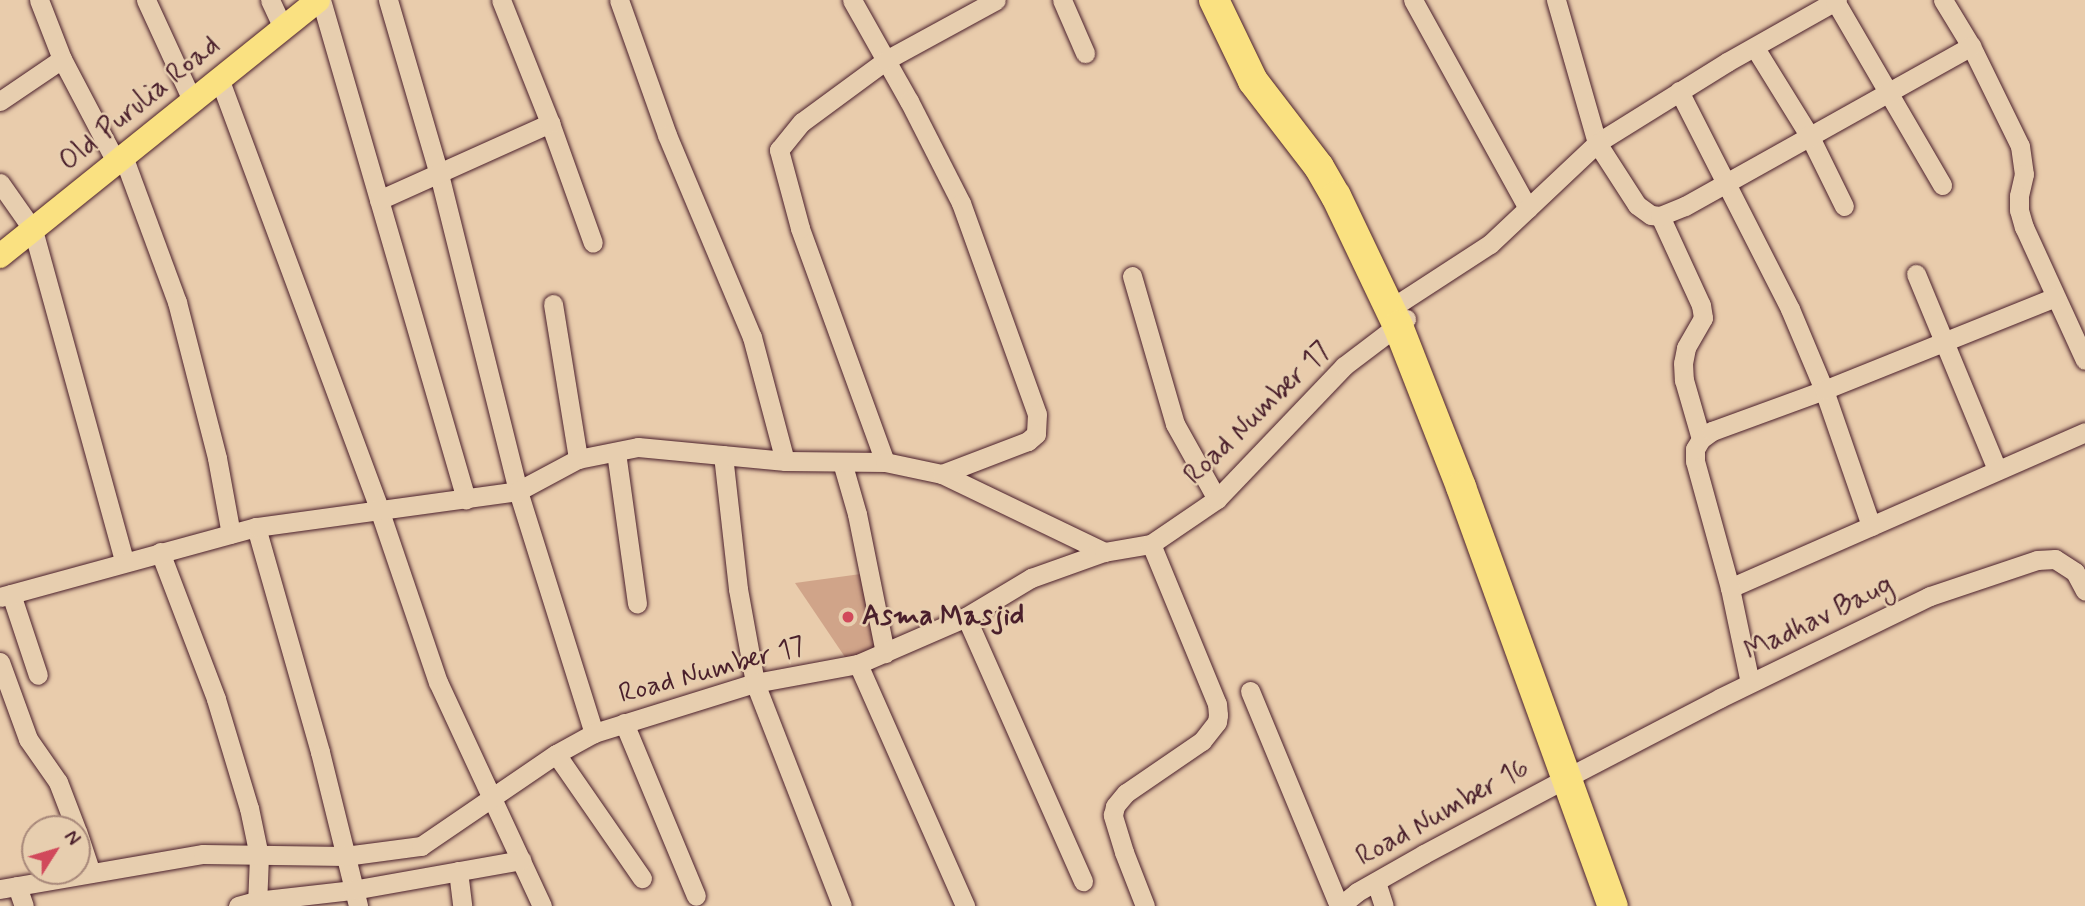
<!DOCTYPE html>
<html>
<head>
<meta charset="utf-8">
<style>
  body { margin:0 }
  #map { position:relative; width:2085px; height:906px; overflow:hidden; background:#e9ccac; font-family:Mynerve,sans-serif }
  div>[style] { position:absolute }
  [style*='--x'] { left:calc(var(--x)*1px); top:calc(var(--y)*1px); width:calc(var(--w)*1px); rotate:calc(var(--a)*1deg) }
  .building>* { inset:0; background:#d0a489 }
  .roads { filter:drop-shadow(0 0 2px #4a1f2b) drop-shadow(0 0 2px #4a1f2b) }
  .minor>* { height:19px; margin:-9.5px; padding:0 9.5px; transform-origin:9.5px; border-radius:9.5px; background:#e7ceaf }
  .major>* { height:24px; margin:-12px; padding:0 12px; transform-origin:12px; border-radius:12px; background:#fae181 }
  .highway>* { height:30px; margin:-15px; padding:0 15px; transform-origin:15px; border-radius:15px; background:#fae181 }
  .dots>* { width:19px; height:19px; translate:-50% -50%; box-sizing:border-box; border:4px solid #e7ceaf; border-radius:50% }
  span { translate:-50% -50%; white-space:nowrap; text-align:center; line-height:1.15; -webkit-text-stroke:5px #e7ceaf; paint-order:stroke }
  .street-label { font-size:28px; color:#4a1f2b }
  .poi-label { font-size:28px; color:#4a1f2b; font-weight:700 }
  .left { translate:0 -50%; text-align:left }
  .north { position:absolute; left:21px; top:815px; width:70px; height:70px; box-sizing:border-box; background:#e7ceaf; border:2px solid #a8887a; border-radius:50%; rotate:53deg; font-size:19px; font-weight:700; line-height:28px; text-align:center; color:#4a1f2b }
  .north::after { content:''; display:block; margin:auto; width:24px; height:32px; background:#d1495b; clip-path:polygon(50% 0,100% 100%,50% 72%,0 100%) }
</style>
</head>
<body>
<div id="map">
  <div class="building">
    <i style="clip-path:polygon(868px 573px,885px 652px,849px 663px,795px 583px)"></i>
  </div>
  <div class="roads">
    <div class="minor">
      <i style="--x:39;--y:0;--w:63;--a:68.7"></i>
      <i style="--x:62;--y:59;--w:116;--a:62.3"></i>
      <i style="--x:146;--y:0;--w:110;--a:65.3"></i>
      <i style="--x:270;--y:0;--w:31;--a:65"></i>
      <i style="--x:321;--y:0;--w:520;--a:73.8"></i>
      <i style="--x:388;--y:0;--w:181;--a:73.7"></i>
      <i style="--x:439;--y:174;--w:327;--a:76"></i>
      <i style="--x:518;--y:491;--w:254;--a:72.6"></i>
      <i style="--x:619;--y:0;--w:143;--a:70.4"></i>
      <i style="--x:667;--y:135;--w:219;--a:67.2"></i>
      <i style="--x:752;--y:337;--w:128;--a:75.1"></i>
      <i style="--x:852;--y:0;--w:116;--a:60.6"></i>
      <i style="--x:909;--y:101;--w:114;--a:63"></i>
      <i style="--x:961;--y:203;--w:224;--a:70.2"></i>
      <i style="--x:1037;--y:414;--w:20;--a:93"></i>
      <i style="--x:1036;--y:434;--w:11;--a:139"></i>
      <i style="--x:1028;--y:441;--w:92;--a:159"></i>
      <i style="--x:1062;--y:0;--w:58;--a:66.5"></i>
      <i style="--x:1413;--y:0;--w:238;--a:61.1"></i>
      <i style="--x:1556;--y:0;--w:149;--a:74"></i>
      <i style="--x:1597;--y:143;--w:153;--a:-31.9"></i>
      <i style="--x:1727;--y:62;--w:126;--a:-29.4"></i>
      <i style="--x:1943;--y:0;--w:54;--a:58.7"></i>
      <i style="--x:1971;--y:46;--w:111;--a:63.9"></i>
      <i style="--x:2020;--y:146;--w:28;--a:82"></i>
      <i style="--x:2024;--y:174;--w:23;--a:103"></i>
      <i style="--x:2019;--y:196;--w:14;--a:90"></i>
      <i style="--x:2019;--y:210;--w:18;--a:74"></i>
      <i style="--x:2024;--y:227;--w:146;--a:65.4"></i>
      <i style="--x:1835;--y:1;--w:213;--a:59.8"></i>
      <i style="--x:1755;--y:48;--w:102;--a:58.2"></i>
      <i style="--x:1809;--y:135;--w:79;--a:63.8"></i>
      <i style="--x:219;--y:78;--w:463;--a:69.6"></i>
      <i style="--x:380;--y:512;--w:180;--a:71.2"></i>
      <i style="--x:438;--y:682;--w:247;--a:65.1"></i>
      <i style="--x:1679;--y:91;--w:245;--a:63"></i>
      <i style="--x:1790;--y:309;--w:88;--a:67.2"></i>
      <i style="--x:1824;--y:390;--w:144;--a:70.9"></i>
      <i style="--x:0;--y:101;--w:75;--a:-34.1"></i>
      <i style="--x:550;--y:123;--w:127;--a:70.3"></i>
      <i style="--x:123;--y:156;--w:156;--a:69.7"></i>
      <i style="--x:177;--y:302;--w:161;--a:75.6"></i>
      <i style="--x:217;--y:458;--w:77;--a:79.6"></i>
      <i style="--x:0;--y:183;--w:57;--a:54.9"></i>
      <i style="--x:33;--y:230;--w:343;--a:74.6"></i>
      <i style="--x:379;--y:200;--w:188;--a:-24.2"></i>
      <i style="--x:550;--y:123;--w:132;--a:-111.7"></i>
      <i style="--x:1660;--y:216;--w:98;--a:65.3"></i>
      <i style="--x:1701;--y:305;--w:13;--a:81"></i>
      <i style="--x:1703;--y:318;--w:34;--a:120"></i>
      <i style="--x:1686;--y:348;--w:15;--a:101"></i>
      <i style="--x:1683;--y:363;--w:17;--a:87"></i>
      <i style="--x:1684;--y:380;--w:61;--a:73.9"></i>
      <i style="--x:1916;--y:274;--w:212;--a:67.5"></i>
      <i style="--x:1132;--y:276;--w:154;--a:73.8"></i>
      <i style="--x:1175;--y:424;--w:86;--a:60.8"></i>
      <i style="--x:1399;--y:303;--w:108;--a:-33"></i>
      <i style="--x:1490;--y:244;--w:147;--a:-43.3"></i>
      <i style="--x:1597;--y:143;--w:74;--a:57.2"></i>
      <i style="--x:1637;--y:205;--w:17;--a:36"></i>
      <i style="--x:1651;--y:215;--w:9;--a:6"></i>
      <i style="--x:1660;--y:216;--w:27;--a:-22"></i>
      <i style="--x:1685;--y:206;--w:328;--a:-29.2"></i>
      <i style="--x:553;--y:304;--w:157;--a:80.8"></i>
      <i style="--x:616;--y:452;--w:153;--a:82.1"></i>
      <i style="--x:723;--y:455;--w:135;--a:83.6"></i>
      <i style="--x:738;--y:589;--w:96;--a:79.7"></i>
      <i style="--x:755;--y:683;--w:239;--a:68.7"></i>
      <i style="--x:842;--y:462;--w:54;--a:73.9"></i>
      <i style="--x:857;--y:514;--w:142;--a:78.6"></i>
      <i style="--x:885;--y:462;--w:249;--a:-110"></i>
      <i style="--x:800;--y:228;--w:81;--a:-105.1"></i>
      <i style="--x:779;--y:150;--w:36;--a:-51"></i>
      <i style="--x:802;--y:122;--w:104;--a:-36.4"></i>
      <i style="--x:886;--y:60;--w:125;--a:-28.6"></i>
      <i style="--x:256;--y:527;--w:234;--a:74.1"></i>
      <i style="--x:320;--y:752;--w:159;--a:76.1"></i>
      <i style="--x:160;--y:552;--w:157;--a:69.1"></i>
      <i style="--x:216;--y:699;--w:114;--a:73.2"></i>
      <i style="--x:249;--y:808;--w:49;--a:78.2"></i>
      <i style="--x:259;--y:856;--w:50;--a:92.3"></i>
      <i style="--x:1730;--y:588;--w:388;--a:-23.7"></i>
      <i style="--x:11;--y:594;--w:85;--a:71.6"></i>
      <i style="--x:0;--y:597;--w:265;--a:-15.3"></i>
      <i style="--x:256;--y:527;--w:264;--a:-7.8"></i>
      <i style="--x:518;--y:491;--w:68;--a:-28.1"></i>
      <i style="--x:578;--y:459;--w:61;--a:-11.3"></i>
      <i style="--x:638;--y:447;--w:148;--a:5.4"></i>
      <i style="--x:785;--y:461;--w:100;--a:0.6"></i>
      <i style="--x:885;--y:462;--w:58;--a:11.9"></i>
      <i style="--x:942;--y:474;--w:180;--a:25.7"></i>
      <i style="--x:966;--y:617;--w:289;--a:66.1"></i>
      <i style="--x:0;--y:662;--w:82;--a:70"></i>
      <i style="--x:28;--y:739;--w:52;--a:55.1"></i>
      <i style="--x:58;--y:782;--w:50;--a:69"></i>
      <i style="--x:858;--y:664;--w:265;--a:66.1"></i>
      <i style="--x:1750;--y:683;--w:97;--a:-101.9"></i>
      <i style="--x:1730;--y:588;--w:132;--a:-105.4"></i>
      <i style="--x:1695;--y:461;--w:12;--a:-90"></i>
      <i style="--x:1695;--y:449;--w:12;--a:-59"></i>
      <i style="--x:1701;--y:439;--w:14;--a:-36"></i>
      <i style="--x:1712;--y:431;--w:119;--a:-20.1"></i>
      <i style="--x:1824;--y:390;--w:249;--a:-21.9"></i>
      <i style="--x:1250;--y:691;--w:233;--a:67.5"></i>
      <i style="--x:624;--y:723;--w:187;--a:67.4"></i>
      <i style="--x:556;--y:754;--w:151;--a:55.3"></i>
      <i style="--x:77;--y:831;--w:44;--a:71.6"></i>
      <i style="--x:458;--y:871;--w:35;--a:83"></i>
      <i style="--x:1376;--y:882;--w:25;--a:72"></i>
      <i style="--x:17;--y:886;--w:21;--a:71"></i>
      <i style="--x:0;--y:889;--w:206;--a:-9.8"></i>
      <i style="--x:203;--y:854;--w:142;--a:0.8"></i>
      <i style="--x:345;--y:856;--w:77;--a:-7.5"></i>
      <i style="--x:421;--y:846;--w:163;--a:-34.3"></i>
      <i style="--x:556;--y:754;--w:43;--a:-28.9"></i>
      <i style="--x:594;--y:733;--w:169;--a:-17.3"></i>
      <i style="--x:755;--y:683;--w:105;--a:-10.5"></i>
      <i style="--x:858;--y:664;--w:118;--a:-23.5"></i>
      <i style="--x:966;--y:617;--w:76;--a:-31"></i>
      <i style="--x:1031;--y:578;--w:77;--a:-19.6"></i>
      <i style="--x:1104;--y:552;--w:48;--a:-9.7"></i>
      <i style="--x:1151;--y:544;--w:80;--a:-34.3"></i>
      <i style="--x:1217;--y:499;--w:184;--a:-46.3"></i>
      <i style="--x:1344;--y:366;--w:78;--a:-37.2"></i>
      <i style="--x:238;--y:906;--w:19;--a:-16"></i>
      <i style="--x:256;--y:901;--w:98;--a:-6.5"></i>
      <i style="--x:353;--y:890;--w:171;--a:-10.1"></i>
      <i style="--x:1145;--y:906;--w:58;--a:-111.3"></i>
      <i style="--x:1124;--y:852;--w:39;--a:-107"></i>
      <i style="--x:1113;--y:815;--w:9;--a:-77"></i>
      <i style="--x:1115;--y:806;--w:17;--a:-50"></i>
      <i style="--x:1126;--y:793;--w:92;--a:-34.4"></i>
      <i style="--x:1202;--y:741;--w:24;--a:-52"></i>
      <i style="--x:1217;--y:722;--w:7;--a:-82"></i>
      <i style="--x:1218;--y:715;--w:11;--a:-95"></i>
      <i style="--x:1217;--y:704;--w:173;--a:-112.4"></i>
      <i style="--x:1340;--y:906;--w:22;--a:-39"></i>
      <i style="--x:1357;--y:892;--w:77;--a:-29.6"></i>
      <i style="--x:1424;--y:854;--w:172;--a:-28.1"></i>
      <i style="--x:1576;--y:773;--w:162;--a:-27.5"></i>
      <i style="--x:1720;--y:698;--w:233;--a:-25.9"></i>
      <i style="--x:1930;--y:596;--w:113;--a:-18.6"></i>
      <i style="--x:2037;--y:560;--w:18;--a:-3"></i>
      <i style="--x:2055;--y:559;--w:24;--a:33"></i>
      <i style="--x:2075;--y:572;--w:21;--a:62"></i>
    </div>
    <div class="major">
      <i style="--x:0;--y:256;--w:408;--a:-38.8"></i>
    </div>
    <div class="highway">
      <i style="--x:1214;--y:0;--w:90;--a:64.3"></i>
      <i style="--x:1253;--y:81;--w:108;--a:52.5"></i>
      <i style="--x:1319;--y:167;--w:34;--a:60"></i>
      <i style="--x:1336;--y:196;--w:144;--a:64.5"></i>
      <i style="--x:1398;--y:326;--w:173;--a:68.6"></i>
      <i style="--x:1461;--y:487;--w:446;--a:70.1"></i>
    </div>
  </div>
  <div class="dots">
    <i style="left:848px;top:617px;background:#d1495b"></i>
  </div>
  <div class="street-label">
    <span style="left:140px;top:104px;rotate:-39deg">Old Purulia Road</span>
    <span style="left:1258px;top:414px;rotate:-44deg">Road Number 17</span>
    <span style="left:1819px;top:619px;rotate:-26deg">Madhav Baug</span>
    <span style="left:712px;top:671px;rotate:-15deg">Road Number 17</span>
    <span style="left:1443px;top:813px;rotate:-29deg">Road Number 16</span>
  </div>
  <div class="poi-label">
    <span class="left" style="left:862px;top:617px">Asma Masjid</span>
  </div>
  <div class="north">N</div>
</div>
</body>
</html>
